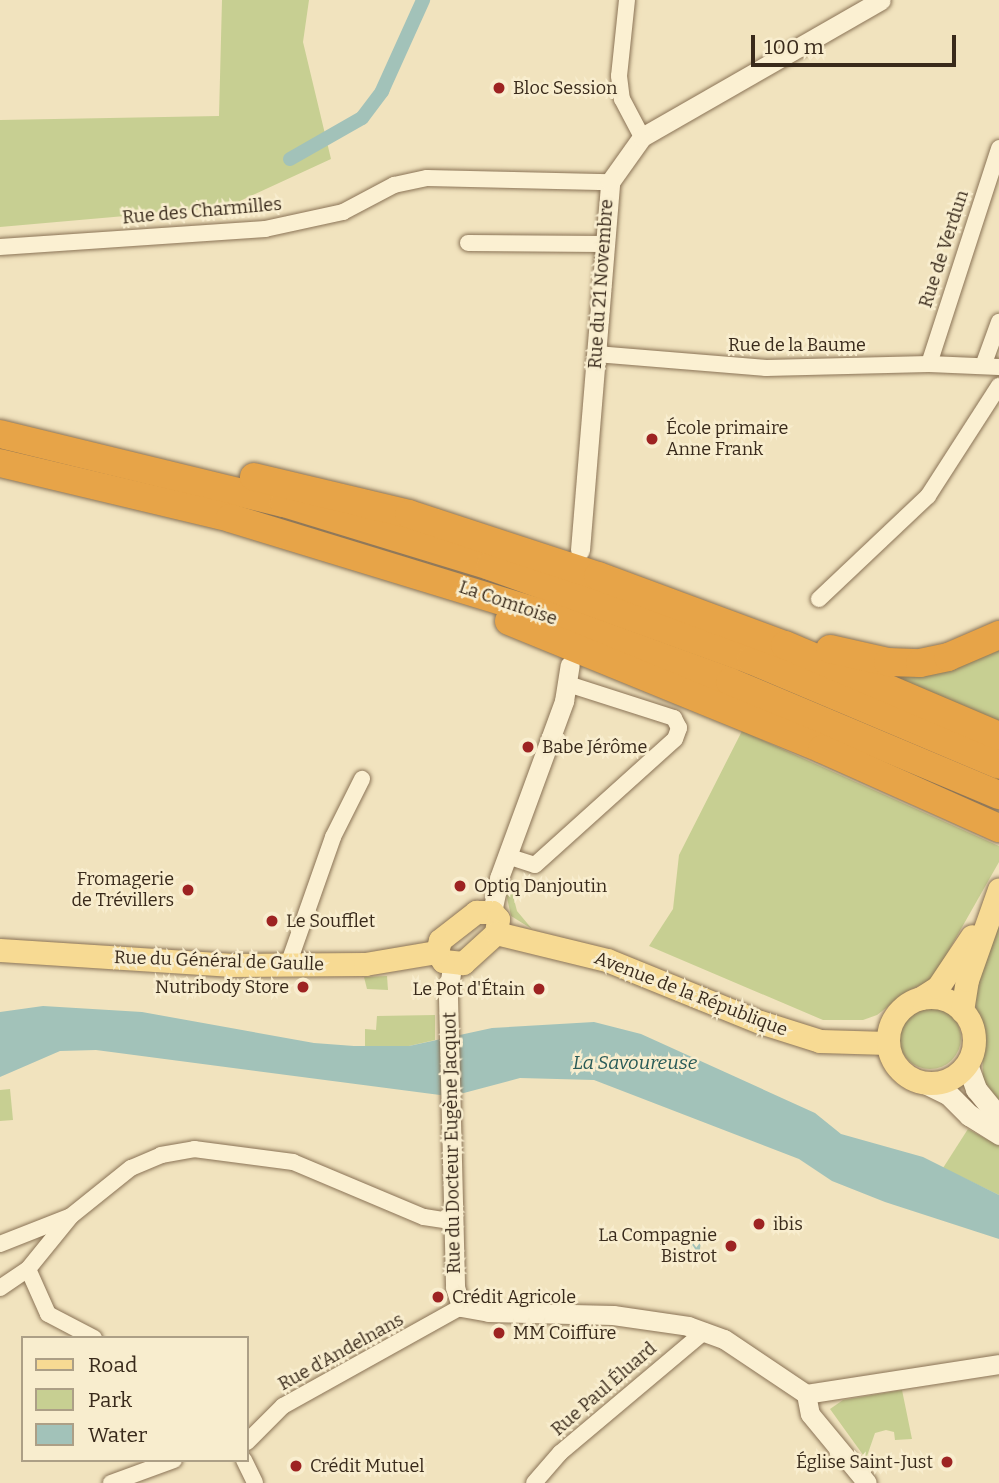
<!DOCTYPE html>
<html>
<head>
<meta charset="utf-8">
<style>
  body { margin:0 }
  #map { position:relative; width:999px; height:1483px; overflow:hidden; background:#f1e3be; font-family:Bitter,serif }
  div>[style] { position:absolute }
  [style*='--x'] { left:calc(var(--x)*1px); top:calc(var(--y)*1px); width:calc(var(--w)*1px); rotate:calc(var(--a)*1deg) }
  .green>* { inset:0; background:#c7cf92 }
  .round { border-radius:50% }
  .water>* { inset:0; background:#a2c2b9; transform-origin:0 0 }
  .canal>* { height:14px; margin:-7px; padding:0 7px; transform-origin:7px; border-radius:7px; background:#a2c2b9 }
  .roads { filter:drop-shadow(0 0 2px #8a7356) drop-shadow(0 0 2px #8a7356) }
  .minor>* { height:16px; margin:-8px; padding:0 8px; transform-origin:8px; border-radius:8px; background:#fbf0d2 }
  .tertiary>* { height:19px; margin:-9.5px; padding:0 9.5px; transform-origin:9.5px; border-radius:9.5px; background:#fbf0d2 }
  .secondary>* { height:21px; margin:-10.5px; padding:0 10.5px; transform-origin:10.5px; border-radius:10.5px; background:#fbf0d2 }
  .primary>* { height:23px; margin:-11.5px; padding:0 11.5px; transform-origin:11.5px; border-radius:11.5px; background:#f7da93 }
  .primary>.ring { margin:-11.5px; padding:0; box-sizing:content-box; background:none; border:23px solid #f7da93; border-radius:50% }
  .motorway>* { height:28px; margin:-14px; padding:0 14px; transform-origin:14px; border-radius:14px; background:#e7a448 }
  .dots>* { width:19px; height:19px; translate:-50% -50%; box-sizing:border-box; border:4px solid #f8edce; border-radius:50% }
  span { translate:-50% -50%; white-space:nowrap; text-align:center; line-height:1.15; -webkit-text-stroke:5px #f8edce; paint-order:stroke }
  .poi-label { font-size:18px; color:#392a1b }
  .left { translate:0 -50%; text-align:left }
  .right { translate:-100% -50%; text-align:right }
  .street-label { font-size:18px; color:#392a1b }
  .water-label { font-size:19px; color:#295a57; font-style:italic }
  .legend { position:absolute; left:21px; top:1336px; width:228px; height:126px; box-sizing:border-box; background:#f8edce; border:2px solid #ac9f86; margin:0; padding:9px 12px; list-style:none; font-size:21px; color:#392a1b }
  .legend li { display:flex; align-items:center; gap:14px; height:35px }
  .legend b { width:35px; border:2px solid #ac9f86 }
  .scale { position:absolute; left:751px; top:35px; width:205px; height:32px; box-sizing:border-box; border:4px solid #392a1b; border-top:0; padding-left:9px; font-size:21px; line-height:24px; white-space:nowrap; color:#392a1b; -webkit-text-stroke:5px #f8edce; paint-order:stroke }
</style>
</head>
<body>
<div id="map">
  <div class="green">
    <i style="clip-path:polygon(222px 0,309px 0,303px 42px,331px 159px,227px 207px,0 227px,0 120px,219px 116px)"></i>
    <i style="clip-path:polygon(999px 644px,999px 722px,870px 669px)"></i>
    <i style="clip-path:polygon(742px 731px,999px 846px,999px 862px,932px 980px,908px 991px,877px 1015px,863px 1020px,823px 1020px,649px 946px,673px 909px,679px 855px)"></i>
    <i style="clip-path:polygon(504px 884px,510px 884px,517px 911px,532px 929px,511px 916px)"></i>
    <i style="clip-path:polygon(999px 924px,999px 1100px,983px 1080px,982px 1035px,973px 994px,974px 980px)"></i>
    <i style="clip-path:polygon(387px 976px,388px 990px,367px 989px,364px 977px)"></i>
    <i class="round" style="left:899px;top:1007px;width:62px;height:62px"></i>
    <i style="clip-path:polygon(435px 1015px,435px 1040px,409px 1046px,365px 1046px,365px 1029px,376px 1030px,377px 1016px)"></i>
    <i style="clip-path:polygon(10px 1089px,13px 1120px,0 1121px,0 1090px)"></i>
    <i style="clip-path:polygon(968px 1129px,999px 1146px,999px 1195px,943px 1168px)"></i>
    <i style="clip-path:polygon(902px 1390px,912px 1439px,895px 1440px,894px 1432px,886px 1430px,875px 1433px,866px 1459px,830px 1409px,843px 1400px)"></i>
  </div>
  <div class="water">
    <i style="clip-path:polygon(43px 1006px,142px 1012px,314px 1043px,354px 1046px,409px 1046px,492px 1028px,594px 1022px,641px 1034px,815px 1113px,841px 1134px,923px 1157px,999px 1195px,999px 1239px,885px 1202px,832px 1181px,799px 1159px,594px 1080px,520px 1078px,460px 1094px,440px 1095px,96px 1050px,60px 1051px,0 1077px,0 1012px)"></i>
    <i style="left:693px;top:1230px;width:9px;height:24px;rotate:6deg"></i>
  </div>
  <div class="canal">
    <i style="--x:290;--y:159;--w:83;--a:-29.7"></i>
    <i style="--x:362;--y:118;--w:34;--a:-53"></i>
    <i style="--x:382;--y:91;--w:100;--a:-65.7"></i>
  </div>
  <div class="roads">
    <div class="minor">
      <i style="--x:627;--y:0;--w:76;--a:96"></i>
      <i style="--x:619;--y:76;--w:23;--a:83"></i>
      <i style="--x:622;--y:99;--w:43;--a:62.2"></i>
      <i style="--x:468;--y:243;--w:135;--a:0.4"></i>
      <i style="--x:0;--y:247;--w:266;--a:-3.9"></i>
      <i style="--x:265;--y:229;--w:80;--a:-12.3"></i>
      <i style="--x:343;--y:212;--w:58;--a:-27.9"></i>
      <i style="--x:394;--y:185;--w:34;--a:-12"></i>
      <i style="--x:427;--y:178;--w:183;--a:1.3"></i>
      <i style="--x:596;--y:354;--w:171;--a:4.7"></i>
      <i style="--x:766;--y:368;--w:163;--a:-1.4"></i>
      <i style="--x:929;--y:364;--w:70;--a:2.5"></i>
      <i style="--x:929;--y:364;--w:227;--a:-72"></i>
      <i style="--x:983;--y:366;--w:47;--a:-70"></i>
      <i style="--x:819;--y:599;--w:150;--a:-43.4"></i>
      <i style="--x:928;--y:496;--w:131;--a:-57.2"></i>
      <i style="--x:507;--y:856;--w:29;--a:18"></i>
      <i style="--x:535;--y:865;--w:188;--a:-42"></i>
      <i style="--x:675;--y:739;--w:12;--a:-70"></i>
      <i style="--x:679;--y:728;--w:11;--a:-117"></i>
      <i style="--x:674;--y:718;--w:111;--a:-162.2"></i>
      <i style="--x:288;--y:965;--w:136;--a:-70.6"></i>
      <i style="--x:333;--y:837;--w:65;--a:-63.4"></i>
      <i style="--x:0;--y:1244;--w:76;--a:-21.5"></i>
      <i style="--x:71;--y:1216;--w:77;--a:-38.7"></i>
      <i style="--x:131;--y:1168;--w:33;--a:-23"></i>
      <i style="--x:161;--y:1155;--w:34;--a:-10"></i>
      <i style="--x:194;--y:1149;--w:100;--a:7.5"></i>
      <i style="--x:293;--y:1162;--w:142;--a:22.8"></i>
      <i style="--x:424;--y:1217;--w:30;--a:9"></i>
      <i style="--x:28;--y:1269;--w:49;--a:66"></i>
      <i style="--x:48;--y:1314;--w:52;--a:27.6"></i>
      <i style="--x:0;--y:1288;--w:34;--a:-34"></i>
      <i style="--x:28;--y:1269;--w:68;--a:-50.9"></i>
      <i style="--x:247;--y:1442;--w:51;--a:-45"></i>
      <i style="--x:283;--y:1406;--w:204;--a:-29.1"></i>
      <i style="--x:244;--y:1460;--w:25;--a:64"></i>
      <i style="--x:111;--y:1483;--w:67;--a:-20.1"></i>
      <i style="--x:534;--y:1483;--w:40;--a:-49"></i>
      <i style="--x:560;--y:1453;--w:189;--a:-40.1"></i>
    </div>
    <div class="tertiary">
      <i style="--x:580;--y:550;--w:369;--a:-85.3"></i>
      <i style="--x:610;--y:182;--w:55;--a:-54.6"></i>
      <i style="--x:642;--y:137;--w:275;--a:-29.8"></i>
      <i style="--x:492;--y:912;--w:35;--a:-78"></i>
      <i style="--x:499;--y:878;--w:189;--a:-69.8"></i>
      <i style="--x:564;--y:701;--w:36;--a:-81"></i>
      <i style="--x:452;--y:965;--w:32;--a:97"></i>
      <i style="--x:448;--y:997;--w:290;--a:88.6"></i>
      <i style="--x:455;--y:1287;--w:21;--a:73"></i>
      <i style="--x:461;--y:1307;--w:27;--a:10"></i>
      <i style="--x:488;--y:1312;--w:125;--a:1.4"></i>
      <i style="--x:613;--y:1315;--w:76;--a:8.3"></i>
      <i style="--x:688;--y:1326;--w:38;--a:20"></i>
      <i style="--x:724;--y:1339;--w:99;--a:33.9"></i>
      <i style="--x:806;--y:1394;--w:20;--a:79"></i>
      <i style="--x:810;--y:1414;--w:89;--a:50.4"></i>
      <i style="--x:806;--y:1394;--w:195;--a:-8.8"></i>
    </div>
    <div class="secondary">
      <i style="--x:967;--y:1064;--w:27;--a:70"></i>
      <i style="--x:976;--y:1089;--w:36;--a:51"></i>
      <i style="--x:925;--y:1083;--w:25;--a:26"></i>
      <i style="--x:948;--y:1094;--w:30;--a:45"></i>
      <i style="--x:969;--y:1115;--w:36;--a:32"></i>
    </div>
    <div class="primary">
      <i style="--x:476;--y:912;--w:16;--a:0"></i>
      <i style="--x:492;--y:912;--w:9;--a:49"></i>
      <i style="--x:498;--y:919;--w:14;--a:98"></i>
      <i style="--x:496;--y:933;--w:45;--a:137.7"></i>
      <i style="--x:463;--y:963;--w:20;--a:-174"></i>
      <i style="--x:443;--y:961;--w:11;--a:-124"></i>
      <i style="--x:437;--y:952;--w:12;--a:-76"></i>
      <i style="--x:440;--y:940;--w:46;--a:-37.9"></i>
      <i style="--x:496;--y:933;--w:114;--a:13.7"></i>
      <i style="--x:607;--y:960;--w:165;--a:22.1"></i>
      <i style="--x:760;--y:1022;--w:63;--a:17.6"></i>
      <i style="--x:820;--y:1041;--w:68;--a:1.7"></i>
      <i style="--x:0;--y:950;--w:229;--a:3.7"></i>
      <i style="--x:229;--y:965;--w:136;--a:-0.4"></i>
      <i style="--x:365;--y:964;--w:73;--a:-9.5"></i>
      <i class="ring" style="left:888px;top:997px;width:63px;height:63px"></i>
      <i style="--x:921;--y:998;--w:20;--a:-33"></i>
      <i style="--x:938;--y:987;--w:61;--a:-56.3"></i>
      <i style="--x:962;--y:1011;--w:31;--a:-81"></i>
      <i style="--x:967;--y:980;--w:96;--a:-70.6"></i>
    </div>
    <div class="motorway">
      <i style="--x:0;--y:434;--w:292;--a:13.7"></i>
      <i style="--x:284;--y:503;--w:215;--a:17"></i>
      <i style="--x:490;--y:566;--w:277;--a:19.8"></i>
      <i style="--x:751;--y:660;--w:269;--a:22.9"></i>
      <i style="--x:0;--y:463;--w:236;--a:13.4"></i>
      <i style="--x:230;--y:518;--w:321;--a:17"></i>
      <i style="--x:537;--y:612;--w:205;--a:19.9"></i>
      <i style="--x:730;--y:682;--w:292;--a:22.8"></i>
      <i style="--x:254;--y:477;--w:159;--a:13.4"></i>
      <i style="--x:409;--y:514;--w:199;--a:18.2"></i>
      <i style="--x:598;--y:576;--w:199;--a:20.3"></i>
      <i style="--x:785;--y:645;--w:233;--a:23"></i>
      <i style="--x:509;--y:621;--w:338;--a:22.2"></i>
      <i style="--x:822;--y:749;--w:194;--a:24.1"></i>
      <i style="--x:830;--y:649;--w:59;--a:12.6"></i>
      <i style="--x:888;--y:662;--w:32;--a:2"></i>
      <i style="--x:920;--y:663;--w:29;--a:-12"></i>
      <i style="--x:948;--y:657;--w:56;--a:-23.3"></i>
    </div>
  </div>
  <div class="dots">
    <i style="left:499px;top:88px;background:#9d2322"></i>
    <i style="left:652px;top:439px;background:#9d2322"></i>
    <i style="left:528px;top:747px;background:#9d2322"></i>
    <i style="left:460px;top:886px;background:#9d2322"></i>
    <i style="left:188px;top:890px;background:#9d2322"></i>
    <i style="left:272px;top:921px;background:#9d2322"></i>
    <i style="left:303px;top:987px;background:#9d2322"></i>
    <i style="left:539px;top:989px;background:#9d2322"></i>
    <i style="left:759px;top:1224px;background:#9d2322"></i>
    <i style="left:731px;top:1246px;background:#9d2322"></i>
    <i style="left:438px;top:1297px;background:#9d2322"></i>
    <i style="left:499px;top:1333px;background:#9d2322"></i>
    <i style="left:947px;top:1462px;background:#9d2322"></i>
    <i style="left:296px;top:1466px;background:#9d2322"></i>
  </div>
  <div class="poi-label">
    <span class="left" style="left:513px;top:88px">Bloc Session</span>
    <span class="left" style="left:666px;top:439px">École primaire<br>Anne Frank</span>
    <span class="left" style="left:542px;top:747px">Babe Jérôme</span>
    <span class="right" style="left:174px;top:890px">Fromagerie<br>de Trévillers</span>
    <span class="left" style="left:474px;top:886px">Optiq Danjoutin</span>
    <span class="left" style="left:286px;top:921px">Le Soufflet</span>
    <span class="right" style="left:289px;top:987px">Nutribody Store</span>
    <span class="right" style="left:525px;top:989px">Le Pot d'Étain</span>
    <span class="left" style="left:773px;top:1224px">ibis</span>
    <span class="right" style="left:717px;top:1246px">La Compagnie<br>Bistrot</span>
    <span class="left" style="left:452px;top:1297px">Crédit Agricole</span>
    <span class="left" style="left:513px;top:1333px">MM Coiffure</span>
    <span class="right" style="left:933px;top:1462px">Église Saint-Just</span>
    <span class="left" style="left:310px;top:1466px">Crédit Mutuel</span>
  </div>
  <div class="street-label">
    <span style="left:202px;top:211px;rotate:-5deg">Rue des Charmilles</span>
    <span style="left:944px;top:249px;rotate:-72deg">Rue de Verdun</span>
    <span style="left:601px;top:284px;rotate:-86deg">Rue du 21 Novembre</span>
    <span style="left:797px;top:345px">Rue de la Baume</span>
    <span style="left:508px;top:603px;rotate:19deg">La Comtoise</span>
    <span style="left:219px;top:961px;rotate:2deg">Rue du Général de Gaulle</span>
    <span style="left:691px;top:994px;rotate:21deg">Avenue de la République</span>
    <span style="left:452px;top:1143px;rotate:-91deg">Rue du Docteur Eugène Jacquot</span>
    <span style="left:341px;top:1352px;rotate:-29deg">Rue d'Andelnans</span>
    <span style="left:604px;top:1389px;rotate:-41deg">Rue Paul Éluard</span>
  </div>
  <div class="water-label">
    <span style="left:635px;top:1063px">La Savoureuse</span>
  </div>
  <ul class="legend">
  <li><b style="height:9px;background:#f7da93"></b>Road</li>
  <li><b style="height:19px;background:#c7cf92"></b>Park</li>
  <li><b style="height:19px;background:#a2c2b9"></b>Water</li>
  </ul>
  <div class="scale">100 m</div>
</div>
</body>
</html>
